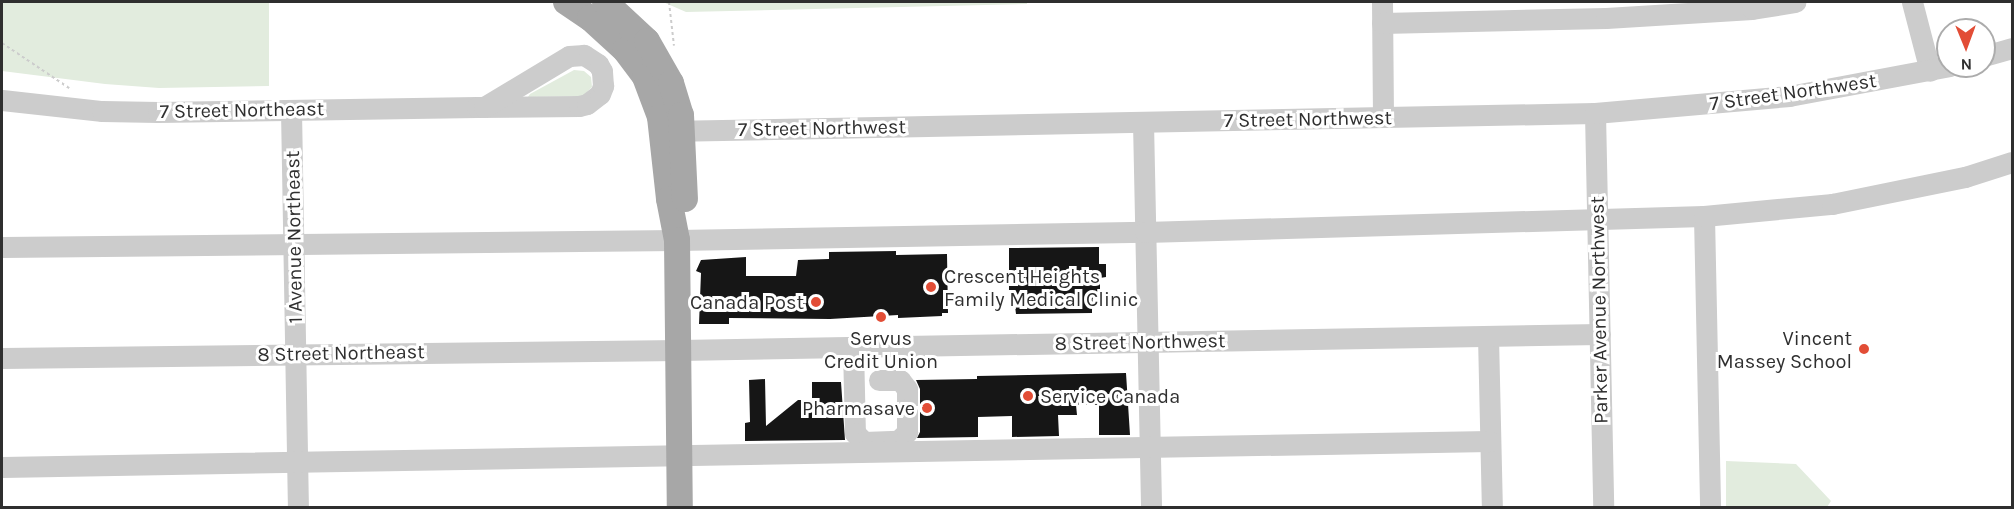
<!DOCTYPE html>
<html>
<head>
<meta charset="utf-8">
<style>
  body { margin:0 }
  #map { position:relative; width:2014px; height:509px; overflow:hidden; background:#fff; font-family:Karla,sans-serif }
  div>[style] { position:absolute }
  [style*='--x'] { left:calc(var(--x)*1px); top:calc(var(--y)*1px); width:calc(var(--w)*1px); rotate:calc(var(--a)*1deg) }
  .green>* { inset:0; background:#e2ecde }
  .building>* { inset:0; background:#161616 }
  .path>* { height:2px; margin-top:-1px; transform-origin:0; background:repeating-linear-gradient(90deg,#ccc 0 3px,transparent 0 6px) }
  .minor>* { height:21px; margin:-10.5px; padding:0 10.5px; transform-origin:10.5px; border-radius:10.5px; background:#ccc }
  .major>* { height:26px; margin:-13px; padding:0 13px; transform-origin:13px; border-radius:13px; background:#a7a7a7 }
  .dots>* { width:16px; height:16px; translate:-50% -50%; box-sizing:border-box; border:3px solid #fff; border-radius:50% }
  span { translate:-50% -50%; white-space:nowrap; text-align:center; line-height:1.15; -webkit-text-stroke:6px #fff; paint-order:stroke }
  .street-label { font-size:20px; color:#2f2f2f }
  .poi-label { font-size:20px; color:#2f2f2f }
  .left { translate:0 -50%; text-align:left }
  .right { translate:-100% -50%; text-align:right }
  .frame { position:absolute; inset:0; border:3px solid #2f2f2f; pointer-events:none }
  .north { position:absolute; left:1936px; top:18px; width:60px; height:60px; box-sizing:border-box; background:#fff; border:2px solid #acacac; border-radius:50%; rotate:179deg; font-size:16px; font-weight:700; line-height:24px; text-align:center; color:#2f2f2f }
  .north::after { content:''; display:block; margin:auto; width:21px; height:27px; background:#e24d36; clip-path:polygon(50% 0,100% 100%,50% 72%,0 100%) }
</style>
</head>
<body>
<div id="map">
  <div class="green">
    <i style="clip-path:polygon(2px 2px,269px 2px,269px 86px,159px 88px,105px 84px,2px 71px)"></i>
    <i style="clip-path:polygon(663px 2px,1027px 2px,1027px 4px,686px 12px)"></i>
    <i style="clip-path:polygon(574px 70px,584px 71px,591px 77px,592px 87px,583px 96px,528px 97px,530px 94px)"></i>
    <i style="clip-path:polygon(1726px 461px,1796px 464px,1831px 501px,1827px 507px,1726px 507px)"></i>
  </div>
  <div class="building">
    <i style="clip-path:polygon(1099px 247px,1099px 264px,1106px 264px,1106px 277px,1100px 278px,1100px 304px,1092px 305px,1092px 313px,1016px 314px,1015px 306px,1009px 307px,1009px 248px)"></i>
    <i style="clip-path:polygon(896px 251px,896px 255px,947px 254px,948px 313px,942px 313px,942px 316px,898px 318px,898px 315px,830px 319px,729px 318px,729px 324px,699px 324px,701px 273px,696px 271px,701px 260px,746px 257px,746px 276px,796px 276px,798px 260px,829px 259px,829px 252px)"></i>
    <i style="clip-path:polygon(1126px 373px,1130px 435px,1099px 435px,1099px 405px,1076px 405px,1077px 415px,1058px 415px,1059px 436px,1012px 437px,1012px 416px,978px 417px,978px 437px,917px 438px,920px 432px,920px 389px,916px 380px,977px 379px,977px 376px)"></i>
    <i style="clip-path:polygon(765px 379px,766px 426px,798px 400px,812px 400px,812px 382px,841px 382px,845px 440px,745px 441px,745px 423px,750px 422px,749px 380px)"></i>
  </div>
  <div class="path">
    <i style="--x:669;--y:2;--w:44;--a:83.5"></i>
    <i style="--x:2;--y:43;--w:81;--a:33.9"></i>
  </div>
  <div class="minor">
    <i style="--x:1382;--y:2;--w:115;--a:89.5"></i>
    <i style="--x:1912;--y:2;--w:71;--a:75.4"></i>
    <i style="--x:1382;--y:23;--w:224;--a:-1.3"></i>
    <i style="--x:1606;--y:18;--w:146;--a:-3.5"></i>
    <i style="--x:1752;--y:9;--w:44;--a:-9.2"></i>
    <i style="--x:1984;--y:56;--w:29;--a:-16"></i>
    <i style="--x:2;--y:100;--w:101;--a:6.3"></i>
    <i style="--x:102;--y:111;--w:56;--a:1"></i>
    <i style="--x:158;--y:112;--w:319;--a:-0.9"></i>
    <i style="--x:477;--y:107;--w:102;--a:-0.6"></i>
    <i style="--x:579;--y:106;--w:8;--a:-14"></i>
    <i style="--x:587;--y:104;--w:16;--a:-38"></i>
    <i style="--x:600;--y:94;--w:9;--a:-69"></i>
    <i style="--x:603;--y:86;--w:15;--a:-94"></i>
    <i style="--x:602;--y:71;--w:8;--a:-120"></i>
    <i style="--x:598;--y:64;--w:17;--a:-147"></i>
    <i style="--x:584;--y:55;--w:15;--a:176"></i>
    <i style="--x:569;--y:56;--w:99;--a:149"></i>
    <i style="--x:291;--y:110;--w:398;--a:89"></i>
    <i style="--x:1595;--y:113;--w:395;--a:88.8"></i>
    <i style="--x:1143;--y:122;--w:386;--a:88.8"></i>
    <i style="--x:667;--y:131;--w:928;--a:-1.11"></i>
    <i style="--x:1595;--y:113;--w:195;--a:-5"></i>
    <i style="--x:1789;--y:96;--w:164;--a:-10.6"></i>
    <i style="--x:1704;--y:216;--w:292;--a:88.8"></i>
    <i style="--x:2;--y:247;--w:675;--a:-0.59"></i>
    <i style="--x:677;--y:240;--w:468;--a:-1"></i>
    <i style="--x:1145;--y:232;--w:559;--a:-1.64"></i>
    <i style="--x:1704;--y:216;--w:129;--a:-5.4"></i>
    <i style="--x:1832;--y:204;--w:136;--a:-11.5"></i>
    <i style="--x:1965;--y:177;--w:49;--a:-17.7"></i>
    <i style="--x:1488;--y:336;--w:172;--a:88.7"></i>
    <i style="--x:853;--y:347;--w:86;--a:88.7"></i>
    <i style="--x:855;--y:433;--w:13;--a:45"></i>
    <i style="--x:864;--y:442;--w:34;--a:-2"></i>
    <i style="--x:898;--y:441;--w:13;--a:-45"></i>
    <i style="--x:907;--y:432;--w:43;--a:-90"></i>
    <i style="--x:907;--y:389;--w:11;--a:-128"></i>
    <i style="--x:900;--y:380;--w:21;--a:180"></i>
    <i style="--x:2;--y:358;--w:678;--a:-0.68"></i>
    <i style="--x:680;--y:350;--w:920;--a:-1"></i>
    <i style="--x:2;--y:467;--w:1488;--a:-1"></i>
  </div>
  <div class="major">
    <i style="--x:566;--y:2;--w:29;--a:34"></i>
    <i style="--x:590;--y:18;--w:47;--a:42.4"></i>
    <i style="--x:625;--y:50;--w:34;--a:53"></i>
    <i style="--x:645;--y:77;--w:43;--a:69.4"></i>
    <i style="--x:660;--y:117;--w:82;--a:83.7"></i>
    <i style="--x:669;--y:199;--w:42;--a:79"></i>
    <i style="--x:677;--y:240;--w:268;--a:89.4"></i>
    <i style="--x:605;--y:2;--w:57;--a:42.9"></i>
    <i style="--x:647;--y:41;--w:48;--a:60.3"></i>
    <i style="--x:671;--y:83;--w:34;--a:73"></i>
    <i style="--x:681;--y:115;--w:84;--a:87.3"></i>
  </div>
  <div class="dots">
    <i style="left:931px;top:287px;background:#e24d36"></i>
    <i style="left:816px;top:302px;background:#e24d36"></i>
    <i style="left:881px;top:317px;background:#e24d36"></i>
    <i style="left:1864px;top:349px;background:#e24d36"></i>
    <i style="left:1028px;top:396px;background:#e24d36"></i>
    <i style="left:927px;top:408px;background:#e24d36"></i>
  </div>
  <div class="street-label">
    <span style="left:1793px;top:92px;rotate:-8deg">7 Street Northwest</span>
    <span style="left:242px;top:110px;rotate:-1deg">7 Street Northeast</span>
    <span style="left:1308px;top:119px;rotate:-1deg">7 Street Northwest</span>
    <span style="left:822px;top:128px;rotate:-1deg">7 Street Northwest</span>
    <span style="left:294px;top:237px;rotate:-91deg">1 Avenue Northeast</span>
    <span style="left:1599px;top:310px;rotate:-91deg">Parker Avenue Northwest</span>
    <span style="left:1140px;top:342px;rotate:-1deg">8 Street Northwest</span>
    <span style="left:341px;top:353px;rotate:-1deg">8 Street Northeast</span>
  </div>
  <div class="poi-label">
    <span class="left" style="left:944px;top:288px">Crescent Heights<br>Family Medical Clinic</span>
    <span class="right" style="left:804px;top:302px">Canada Post</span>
    <span style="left:881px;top:350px">Servus<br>Credit Union</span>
    <span class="right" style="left:1852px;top:350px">Vincent<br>Massey School</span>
    <span class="left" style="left:1040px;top:396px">Service Canada</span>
    <span class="right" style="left:915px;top:408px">Pharmasave</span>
  </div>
  <div class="frame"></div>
  <div class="north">N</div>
</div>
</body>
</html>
